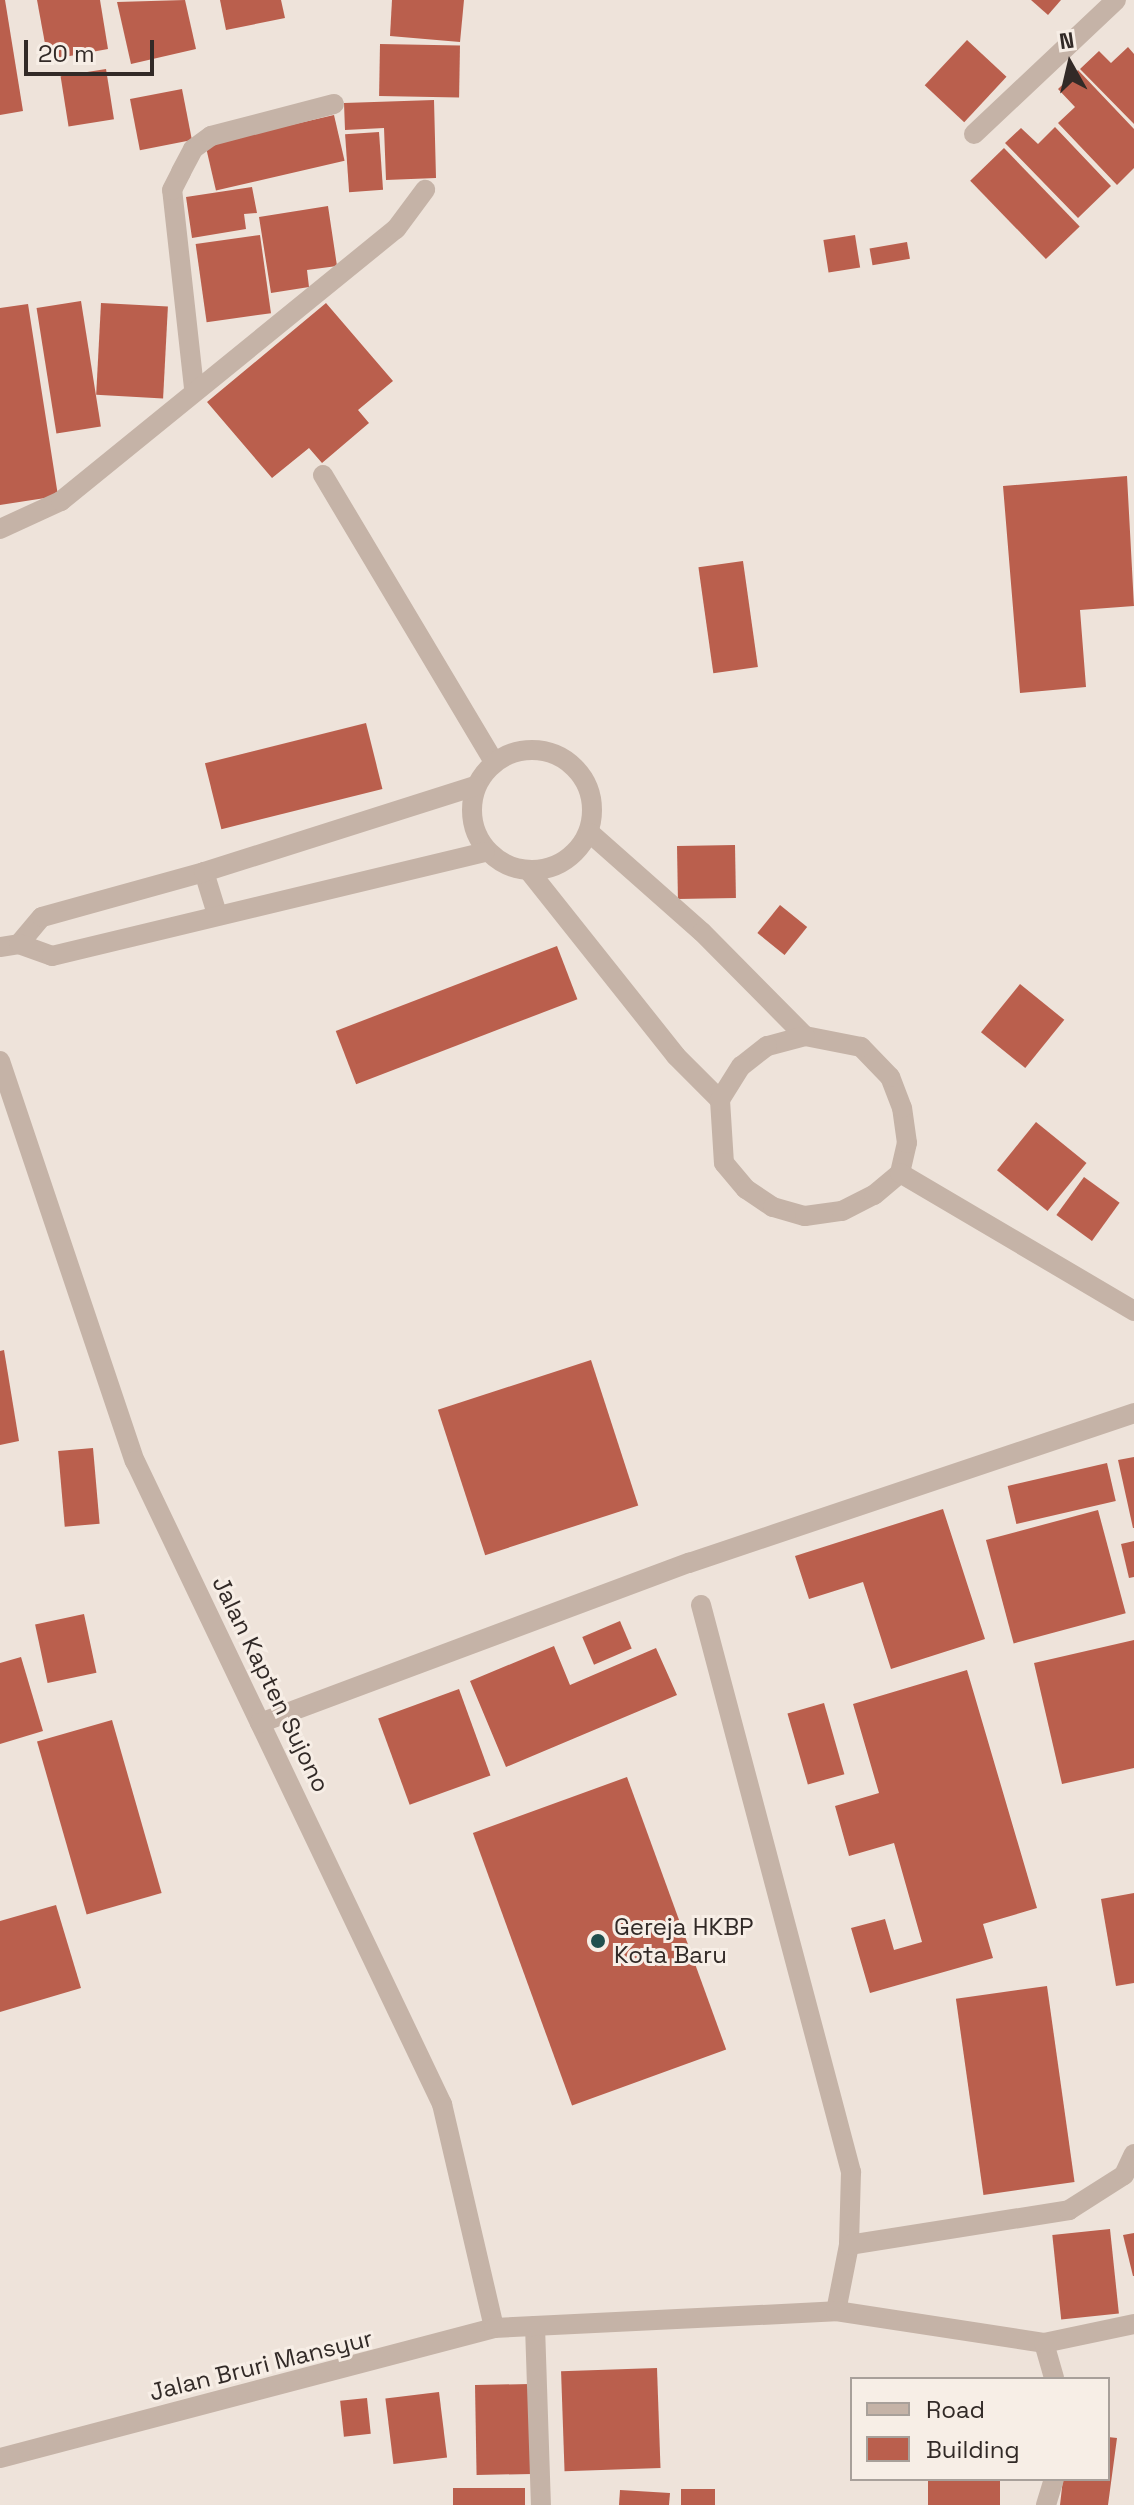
<!DOCTYPE html>
<html>
<head>
<meta charset="utf-8">
<style>
  body { margin:0 }
  #map { position:relative; width:1134px; height:2505px; overflow:hidden; background:#eee3da; font-family:"Space Grotesk",sans-serif }
  div>[style] { position:absolute }
  [style*='--x'] { left:calc(var(--x)*1px); top:calc(var(--y)*1px); width:calc(var(--w)*1px); rotate:calc(var(--a)*1deg) }
  .building>* { inset:0; background:#ba5f4d; transform-origin:0 0 }
  .minor>* { height:20px; margin:-10px; padding:0 10px; transform-origin:10px; border-radius:10px; background:#c5b3a7 }
  .minor>.ring { margin:-10px; padding:0; box-sizing:content-box; background:none; border:20px solid #c5b3a7; border-radius:50% }
  .dots>* { width:22px; height:22px; translate:-50% -50%; box-sizing:border-box; border:4px solid #f7eee6; border-radius:50% }
  span { translate:-50% -50%; white-space:nowrap; text-align:center; line-height:1.15; -webkit-text-stroke:6px #f7eee6; paint-order:stroke }
  .street-label { font-size:24px; color:#322a27 }
  .poi-label { font-size:24px; color:#322a27 }
  .left { translate:0 -50%; text-align:left }
  .legend { position:absolute; left:850px; top:2377px; width:260px; height:104px; box-sizing:border-box; background:#f7eee6; border:2px solid #a8a09a; margin:0; padding:10px 14px; list-style:none; font-size:24px; color:#322a27 }
  .legend li { display:flex; align-items:center; gap:16px; height:40px }
  .legend b { width:40px; border:2px solid #a8a09a }
  .north { position:absolute; left:1030px; top:24px; width:80px; height:80px; -webkit-text-stroke:6px #f7eee6; paint-order:stroke; rotate:352deg; font-size:22px; font-weight:700; line-height:32px; text-align:center; color:#322a27 }
  .north::after { content:''; display:block; margin:auto; width:28px; height:36px; background:#322a27; clip-path:polygon(50% 0,100% 100%,50% 72%,0 100%) }
  .scale { position:absolute; left:24px; top:40px; width:130px; height:36px; box-sizing:border-box; border:4px solid #322a27; border-top:0; padding-left:10px; font-size:24px; line-height:28px; white-space:nowrap; color:#322a27; -webkit-text-stroke:6px #f7eee6; paint-order:stroke }
</style>
</head>
<body>
<div id="map">
  <div class="building">
    <i style="clip-path:polygon(0 0,5px 0,23px 111px,0 115px)"></i>
    <i style="clip-path:polygon(37px 0,100px 0,108px 49px,48px 60px)"></i>
    <i style="clip-path:polygon(185px 0,196px 49px,131px 64px,117px 2px)"></i>
    <i style="clip-path:polygon(220px 0,281px 0,285px 18px,226px 30px)"></i>
    <i style="clip-path:polygon(392px 0,464px 0,460px 42px,390px 36px)"></i>
    <i style="clip-path:polygon(1031px 0,1061px 0,1048px 15px)"></i>
    <i style="left:967px;top:40px;width:54px;height:62px;rotate:43deg"></i>
    <i style="left:380px;top:44px;width:80px;height:52px;rotate:1deg"></i>
    <i style="clip-path:polygon(1128px 47px,1134px 54px,1134px 124px,1080px 69px,1099px 51px,1111px 63px)"></i>
    <i style="left:106px;top:69px;width:51px;height:46px;rotate:81deg"></i>
    <i style="clip-path:polygon(1078px 70px,1134px 129px,1134px 168px,1117px 185px,1058px 123px,1075px 107px,1058px 89px)"></i>
    <i style="left:182px;top:89px;width:52px;height:53px;rotate:79deg"></i>
    <i style="clip-path:polygon(434px 100px,436px 178px,386px 180px,384px 128px,345px 130px,344px 103px)"></i>
    <i style="left:334px;top:115px;width:47px;height:132px;rotate:77deg"></i>
    <i style="clip-path:polygon(1055px 127px,1111px 186px,1078px 218px,1005px 143px,1021px 128px,1038px 144px)"></i>
    <i style="left:379px;top:132px;width:58px;height:34px;rotate:86deg"></i>
    <i style="left:1004px;top:148px;width:109px;height:47px;rotate:46deg"></i>
    <i style="clip-path:polygon(252px 187px,257px 213px,244px 214px,246px 229px,192px 238px,186px 197px)"></i>
    <i style="clip-path:polygon(328px 206px,337px 266px,307px 270px,309px 287px,271px 293px,259px 217px)"></i>
    <i style="left:260px;top:235px;width:79px;height:65px;rotate:82deg"></i>
    <i style="left:855px;top:235px;width:33px;height:32px;rotate:81deg"></i>
    <i style="left:907px;top:242px;width:17px;height:38px;rotate:80deg"></i>
    <i style="left:81px;top:301px;width:127px;height:45px;rotate:81deg"></i>
    <i style="left:101px;top:303px;width:67px;height:92px;rotate:3deg"></i>
    <i style="clip-path:polygon(326px 303px,393px 381px,358px 410px,369px 423px,322px 463px,309px 448px,272px 478px,207px 402px)"></i>
    <i style="clip-path:polygon(28px 304px,58px 496px,0 505px,0 308px)"></i>
    <i style="clip-path:polygon(1127px 476px,1134px 606px,1080px 610px,1086px 687px,1020px 693px,1003px 486px)"></i>
    <i style="left:743px;top:561px;width:107px;height:45px;rotate:82deg"></i>
    <i style="left:366px;top:723px;width:68px;height:166px;rotate:76deg"></i>
    <i style="left:735px;top:845px;width:53px;height:58px;rotate:89deg"></i>
    <i style="left:780px;top:905px;width:35px;height:36px;rotate:39deg"></i>
    <i style="left:557px;top:946px;width:57px;height:237px;rotate:69deg"></i>
    <i style="left:1020px;top:984px;width:57px;height:62px;rotate:39deg"></i>
    <i style="left:1036px;top:1122px;width:65px;height:62px;rotate:39deg"></i>
    <i style="left:1084px;top:1177px;width:44px;height:47px;rotate:36deg"></i>
    <i style="clip-path:polygon(4px 1350px,19px 1441px,0 1445px,0 1351px)"></i>
    <i style="left:591px;top:1360px;width:153px;height:161px;rotate:72deg"></i>
    <i style="left:93px;top:1448px;width:76px;height:35px;rotate:85deg"></i>
    <i style="clip-path:polygon(1134px 1457px,1134px 1528px,1133px 1528px,1118px 1460px)"></i>
    <i style="left:1107px;top:1463px;width:39px;height:102px;rotate:77deg"></i>
    <i style="clip-path:polygon(943px 1509px,985px 1639px,891px 1669px,863px 1582px,809px 1599px,795px 1556px)"></i>
    <i style="left:1098px;top:1510px;width:107px;height:116px;rotate:75deg"></i>
    <i style="clip-path:polygon(1134px 1541px,1134px 1577px,1129px 1578px,1121px 1544px)"></i>
    <i style="left:84px;top:1614px;width:60px;height:50px;rotate:78deg"></i>
    <i style="left:620px;top:1621px;width:30px;height:41px;rotate:67deg"></i>
    <i style="clip-path:polygon(1134px 1640px,1134px 1768px,1062px 1784px,1034px 1663px)"></i>
    <i style="clip-path:polygon(554px 1646px,570px 1685px,656px 1648px,677px 1695px,506px 1767px,470px 1681px)"></i>
    <i style="clip-path:polygon(21px 1657px,43px 1731px,0 1744px,0 1663px)"></i>
    <i style="clip-path:polygon(967px 1670px,1037px 1908px,983px 1924px,993px 1958px,870px 1993px,851px 1928px,885px 1919px,894px 1950px,922px 1942px,894px 1843px,849px 1856px,835px 1806px,879px 1793px,853px 1704px)"></i>
    <i style="left:459px;top:1689px;width:92px;height:86px;rotate:70deg"></i>
    <i style="left:824px;top:1703px;width:74px;height:38px;rotate:74deg"></i>
    <i style="left:112px;top:1720px;width:180px;height:78px;rotate:74deg"></i>
    <i style="left:627px;top:1777px;width:290px;height:164px;rotate:70deg"></i>
    <i style="clip-path:polygon(1134px 1893px,1134px 1983px,1116px 1986px,1101px 1899px)"></i>
    <i style="clip-path:polygon(56px 1905px,81px 1988px,0 2012px,0 1921px)"></i>
    <i style="left:1047px;top:1986px;width:198px;height:92px;rotate:82deg"></i>
    <i style="left:1110px;top:2229px;width:85px;height:58px;rotate:84deg"></i>
    <i style="clip-path:polygon(1134px 2233px,1134px 2276px,1133px 2276px,1123px 2235px)"></i>
    <i style="left:657px;top:2368px;width:100px;height:96px;rotate:88deg"></i>
    <i style="left:530px;top:2384px;width:90px;height:55px;rotate:89deg"></i>
    <i style="left:439px;top:2392px;width:66px;height:54px;rotate:83deg"></i>
    <i style="left:367px;top:2398px;width:36px;height:27px;rotate:84deg"></i>
    <i style="clip-path:polygon(1108px 2437px,1117px 2438px,1108px 2505px,1060px 2505px,1063px 2479px,1108px 2479px)"></i>
    <i style="left:928px;top:2479px;width:72px;height:26px"></i>
    <i style="left:525px;top:2488px;width:17px;height:72px;rotate:90deg"></i>
    <i style="left:681px;top:2489px;width:34px;height:16px"></i>
    <i style="clip-path:polygon(620px 2490px,670px 2493px,669px 2505px,619px 2505px)"></i>
  </div>
  <div class="minor">
    <i style="--x:974;--y:134;--w:195;--a:-43.3"></i>
    <i style="--x:194;--y:388;--w:199;--a:-96.3"></i>
    <i style="--x:172;--y:190;--w:20;--a:-63"></i>
    <i style="--x:181;--y:172;--w:26;--a:-62"></i>
    <i style="--x:193;--y:149;--w:22;--a:-36"></i>
    <i style="--x:211;--y:136;--w:127;--a:-14.6"></i>
    <i style="--x:323;--y:475;--w:332;--a:59.2"></i>
    <i style="--x:0;--y:529;--w:67;--a:-24.7"></i>
    <i style="--x:61;--y:501;--w:432;--a:-39.1"></i>
    <i style="--x:396;--y:229;--w:49;--a:-53.4"></i>
    <i class="ring" style="left:472px;top:750px;width:100px;height:100px"></i>
    <i style="--x:590;--y:833;--w:149;--a:41.5"></i>
    <i style="--x:702;--y:932;--w:146;--a:45.3"></i>
    <i style="--x:529;--y:871;--w:236;--a:51.5"></i>
    <i style="--x:676;--y:1056;--w:62;--a:45"></i>
    <i style="--x:720;--y:1100;--w:63;--a:86.4"></i>
    <i style="--x:724;--y:1163;--w:34;--a:50"></i>
    <i style="--x:746;--y:1189;--w:32;--a:34"></i>
    <i style="--x:773;--y:1207;--w:33;--a:16"></i>
    <i style="--x:805;--y:1216;--w:37;--a:-8"></i>
    <i style="--x:842;--y:1211;--w:36;--a:-27"></i>
    <i style="--x:874;--y:1195;--w:34;--a:-40"></i>
    <i style="--x:900;--y:1173;--w:31;--a:-77"></i>
    <i style="--x:907;--y:1143;--w:35;--a:-98"></i>
    <i style="--x:902;--y:1108;--w:33;--a:-111"></i>
    <i style="--x:890;--y:1077;--w:42;--a:-134"></i>
    <i style="--x:861;--y:1047;--w:57;--a:-168.9"></i>
    <i style="--x:805;--y:1036;--w:39;--a:165"></i>
    <i style="--x:767;--y:1046;--w:33;--a:142"></i>
    <i style="--x:741;--y:1066;--w:40;--a:122"></i>
    <i style="--x:204;--y:872;--w:44;--a:72.8"></i>
    <i style="--x:19;--y:944;--w:35;--a:-50"></i>
    <i style="--x:42;--y:917;--w:168;--a:-15.5"></i>
    <i style="--x:204;--y:872;--w:284;--a:-17.6"></i>
    <i style="--x:0;--y:947;--w:19;--a:-9"></i>
    <i style="--x:19;--y:944;--w:35;--a:20"></i>
    <i style="--x:52;--y:956;--w:445;--a:-13.5"></i>
    <i style="--x:0;--y:1061;--w:422;--a:71.4"></i>
    <i style="--x:135;--y:1461;--w:713;--a:64.48"></i>
    <i style="--x:442;--y:2104;--w:230;--a:76.9"></i>
    <i style="--x:900;--y:1173;--w:272;--a:30.5"></i>
    <i style="--x:701;--y:1605;--w:587;--a:75.18"></i>
    <i style="--x:851;--y:2172;--w:73;--a:91.6"></i>
    <i style="--x:849;--y:2245;--w:67;--a:101.1"></i>
    <i style="--x:260;--y:1723;--w:458;--a:-20.5"></i>
    <i style="--x:689;--y:1563;--w:470;--a:-18.6"></i>
    <i style="--x:849;--y:2245;--w:223;--a:-9"></i>
    <i style="--x:1069;--y:2210;--w:65;--a:-32.5"></i>
    <i style="--x:1124;--y:2175;--w:23;--a:-65"></i>
    <i style="--x:535;--y:2326;--w:179;--a:88.1"></i>
    <i style="--x:1044;--y:2343;--w:37;--a:74"></i>
    <i style="--x:0;--y:2458;--w:511;--a:-14.74"></i>
    <i style="--x:494;--y:2328;--w:342;--a:-2.8"></i>
    <i style="--x:836;--y:2311;--w:210;--a:8.7"></i>
    <i style="--x:1044;--y:2343;--w:92;--a:-11.9"></i>
    <i style="--x:1046;--y:2505;--w:27;--a:-73"></i>
  </div>
  <div class="dots">
    <i style="left:598px;top:1941px;background:#21504f"></i>
  </div>
  <div class="street-label">
    <span style="left:271px;top:1684px;rotate:64deg">Jalan Kapten Sujono</span>
    <span style="left:261px;top:2365px;rotate:-14deg">Jalan Bruri Mansyur</span>
  </div>
  <div class="poi-label">
    <span class="left" style="left:614px;top:1941px">Gereja HKBP<br>Kota Baru</span>
  </div>
  <ul class="legend">
  <li><b style="height:10px;background:#c5b3a7"></b>Road</li>
  <li><b style="height:22px;background:#ba5f4d"></b>Building</li>
  </ul>
  <div class="north">N</div>
  <div class="scale">20 m</div>
</div>
</body>
</html>
